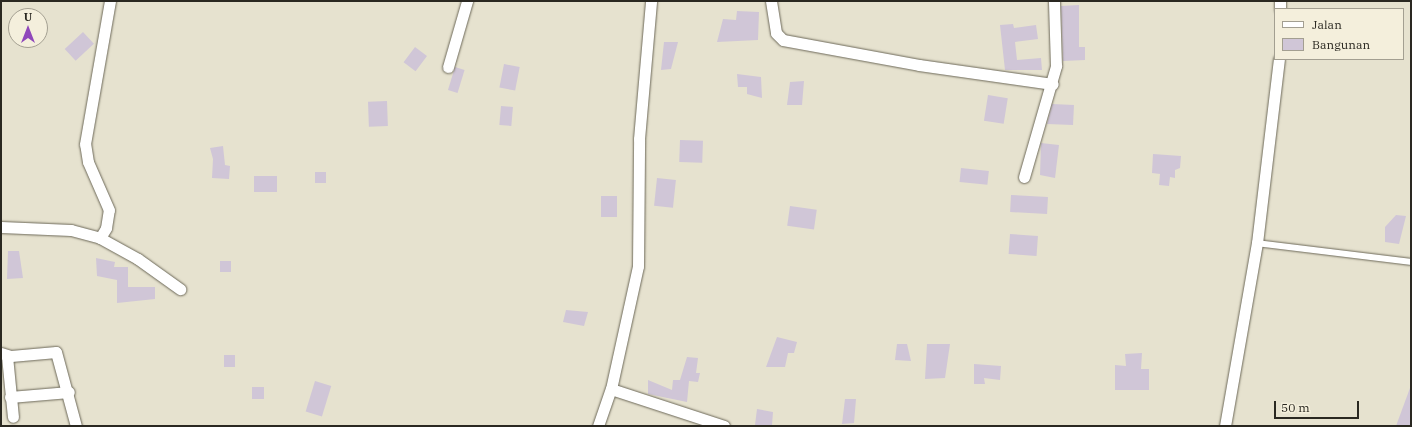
<!DOCTYPE html>
<html>
<head>
<meta charset="utf-8">
<style>
  body { margin:0 }
  #map { position:relative; width:1412px; height:427px; overflow:hidden; background:#e6e2cf; font-family:"IBM Plex Serif",serif }
  div>[style] { position:absolute }
  [style*='--x'] { left:calc(var(--x)*1px); top:calc(var(--y)*1px); width:calc(var(--w)*1px); rotate:calc(var(--a)*1deg) }
  .building>* { inset:0; background:#d0c6d7; transform-origin:0 0 }
  .roads { filter:drop-shadow(0 0 1px #6d6959) drop-shadow(0 0 1px #6d6959) }
  .service>* { height:5.5px; margin:-2.75px; padding:0 2.75px; transform-origin:2.75px; border-radius:2.75px; background:#fff }
  .minor>* { height:11px; margin:-5.5px; padding:0 5.5px; transform-origin:5.5px; border-radius:5.5px; background:#fff }
  span { translate:-50% -50%; white-space:nowrap; text-align:center; line-height:1.15; -webkit-text-stroke:3px #f4efdc; paint-order:stroke }
  .frame { position:absolute; inset:0; border:2px solid #2a2821; pointer-events:none }
  .legend { position:absolute; left:1274px; top:8px; width:130px; height:52px; box-sizing:border-box; background:#f4efdc; border:1px solid #a39f91; margin:0; padding:5px 7px; list-style:none; font-size:12px; color:#2a2821 }
  .legend li { display:flex; align-items:center; gap:8px; height:20px }
  .legend b { width:20px; border:1px solid #a39f91 }
  .north { position:absolute; left:8px; top:8px; width:40px; height:40px; box-sizing:border-box; background:#f4efdc; border:1px solid #a39f91; border-radius:50%; rotate:0deg; font-size:11px; font-weight:700; line-height:16px; text-align:center; color:#2a2821 }
  .north::after { content:''; display:block; margin:auto; width:14px; height:18px; background:#9048bb; clip-path:polygon(50% 0,100% 100%,50% 72%,0 100%) }
  .scale { position:absolute; left:1274px; top:401px; width:85px; height:18px; box-sizing:border-box; border:2px solid #2a2821; border-top:0; padding-left:5px; font-size:12px; line-height:14px; white-space:nowrap; color:#2a2821; -webkit-text-stroke:3px #f4efdc; paint-order:stroke }
</style>
</head>
<body>
<div id="map">
  <div class="building">
    <i style="clip-path:polygon(1079px 5px,1079px 47px,1085px 47px,1085px 60px,1063px 61px,1061px 6px)"></i>
    <i style="clip-path:polygon(737px 11px,759px 12px,758px 40px,717px 42px,723px 19px,736px 20px)"></i>
    <i style="clip-path:polygon(1013px 24px,1014px 28px,1036px 25px,1038px 39px,1015px 42px,1017px 60px,1041px 58px,1042px 70px,1005px 70px,1000px 25px)"></i>
    <i style="left:83px;top:32px;width:16px;height:25px;rotate:47deg"></i>
    <i style="clip-path:polygon(664px 42px,678px 42px,671px 69px,661px 70px)"></i>
    <i style="left:415px;top:47px;width:15px;height:19px;rotate:37deg"></i>
    <i style="left:504px;top:64px;width:16px;height:24px;rotate:11deg"></i>
    <i style="left:455px;top:67px;width:10px;height:24px;rotate:17deg"></i>
    <i style="clip-path:polygon(737px 74px,761px 77px,762px 98px,747px 94px,747px 87px,738px 87px)"></i>
    <i style="clip-path:polygon(804px 81px,802px 105px,787px 105px,790px 82px)"></i>
    <i style="left:988px;top:95px;width:20px;height:26px;rotate:9deg"></i>
    <i style="left:387px;top:101px;width:25px;height:19px;rotate:88deg"></i>
    <i style="clip-path:polygon(1052px 104px,1074px 105px,1073px 125px,1047px 124px)"></i>
    <i style="left:501px;top:106px;width:12px;height:19px;rotate:5deg"></i>
    <i style="left:680px;top:140px;width:23px;height:22px;rotate:2deg"></i>
    <i style="clip-path:polygon(1041px 143px,1059px 145px,1055px 178px,1040px 175px)"></i>
    <i style="clip-path:polygon(223px 146px,225px 165px,230px 166px,229px 179px,212px 178px,213px 159px,210px 148px)"></i>
    <i style="clip-path:polygon(1153px 154px,1181px 156px,1180px 168px,1175px 170px,1175px 178px,1170px 177px,1169px 186px,1159px 185px,1160px 174px,1152px 173px)"></i>
    <i style="left:961px;top:168px;width:28px;height:14px;rotate:6deg"></i>
    <i style="left:315px;top:172px;width:11px;height:11px"></i>
    <i style="left:277px;top:176px;width:16px;height:23px;rotate:90deg"></i>
    <i style="left:657px;top:178px;width:19px;height:28px;rotate:6deg"></i>
    <i style="left:1011px;top:195px;width:37px;height:17px;rotate:3deg"></i>
    <i style="left:601px;top:196px;width:16px;height:21px"></i>
    <i style="left:790px;top:206px;width:27px;height:20px;rotate:8deg"></i>
    <i style="clip-path:polygon(1396px 215px,1406px 216px,1399px 244px,1385px 242px,1385px 227px)"></i>
    <i style="left:1010px;top:234px;width:28px;height:20px;rotate:4deg"></i>
    <i style="clip-path:polygon(8px 251px,19px 251px,23px 278px,7px 279px)"></i>
    <i style="clip-path:polygon(96px 258px,115px 262px,114px 267px,128px 267px,128px 287px,155px 287px,155px 299px,117px 303px,117px 280px,97px 276px)"></i>
    <i style="left:220px;top:261px;width:11px;height:11px"></i>
    <i style="clip-path:polygon(566px 310px,588px 312px,584px 326px,563px 322px)"></i>
    <i style="clip-path:polygon(777px 337px,797px 342px,794px 353px,788px 353px,785px 367px,766px 367px)"></i>
    <i style="clip-path:polygon(897px 344px,907px 344px,911px 361px,895px 360px)"></i>
    <i style="clip-path:polygon(927px 344px,950px 344px,945px 378px,925px 379px)"></i>
    <i style="clip-path:polygon(1142px 353px,1141px 369px,1149px 369px,1149px 390px,1115px 390px,1115px 365px,1126px 366px,1125px 354px)"></i>
    <i style="left:224px;top:355px;width:11px;height:12px"></i>
    <i style="clip-path:polygon(687px 357px,698px 358px,696px 373px,700px 373px,698px 382px,689px 381px,687px 402px,648px 394px,648px 380px,672px 390px,673px 380px,680px 380px)"></i>
    <i style="clip-path:polygon(974px 364px,1001px 366px,1000px 380px,984px 378px,985px 384px,974px 384px)"></i>
    <i style="left:315px;top:381px;width:17px;height:32px;rotate:17deg"></i>
    <i style="left:252px;top:387px;width:12px;height:12px"></i>
    <i style="clip-path:polygon(1410px 388px,1411px 426px,1396px 426px)"></i>
    <i style="clip-path:polygon(845px 399px,856px 399px,854px 423px,842px 424px)"></i>
    <i style="clip-path:polygon(757px 409px,773px 412px,772px 425px,755px 425px)"></i>
  </div>
  <div class="roads">
    <div class="service">
      <i style="--x:1257;--y:243;--w:155;--a:7"></i>
    </div>
    <div class="minor">
      <i style="--x:771;--y:1;--w:32;--a:81"></i>
      <i style="--x:776;--y:33;--w:10;--a:45"></i>
      <i style="--x:783;--y:40;--w:138;--a:10.4"></i>
      <i style="--x:919;--y:65;--w:135;--a:8.1"></i>
      <i style="--x:1280;--y:1;--w:8;--a:90"></i>
      <i style="--x:448;--y:67;--w:69;--a:-73.9"></i>
      <i style="--x:1024;--y:177;--w:116;--a:-73.9"></i>
      <i style="--x:1056;--y:66;--w:65;--a:-91.8"></i>
      <i style="--x:1;--y:227;--w:70;--a:2.5"></i>
      <i style="--x:71;--y:230;--w:30;--a:15"></i>
      <i style="--x:100;--y:238;--w:43;--a:28.9"></i>
      <i style="--x:138;--y:259;--w:52;--a:35.5"></i>
      <i style="--x:100;--y:238;--w:12;--a:-59"></i>
      <i style="--x:106;--y:228;--w:18;--a:-81"></i>
      <i style="--x:109;--y:210;--w:52;--a:-113.6"></i>
      <i style="--x:88;--y:162;--w:18;--a:-99"></i>
      <i style="--x:85;--y:144;--w:145;--a:-80.1"></i>
      <i style="--x:1;--y:353;--w:10;--a:17"></i>
      <i style="--x:11;--y:356;--w:45;--a:-5.1"></i>
      <i style="--x:56;--y:352;--w:77;--a:74.9"></i>
      <i style="--x:7;--y:356;--w:61;--a:84.4"></i>
      <i style="--x:611;--y:389;--w:119;--a:18.1"></i>
      <i style="--x:10;--y:397;--w:59;--a:-4.8"></i>
      <i style="--x:598;--y:426;--w:39;--a:-71"></i>
      <i style="--x:611;--y:389;--w:126;--a:-77.6"></i>
      <i style="--x:638;--y:266;--w:127;--a:-89.5"></i>
      <i style="--x:639;--y:139;--w:139;--a:-85"></i>
      <i style="--x:1225;--y:426;--w:186;--a:-80.1"></i>
      <i style="--x:1257;--y:243;--w:185;--a:-83.2"></i>
    </div>
  </div>
  <div class="frame"></div>
  <ul class="legend">
  <li><b style="height:5px;background:#fff"></b>Jalan</li>
  <li><b style="height:11px;background:#d0c6d7"></b>Bangunan</li>
  </ul>
  <div class="north">U</div>
  <div class="scale">50 m</div>
</div>
</body>
</html>
